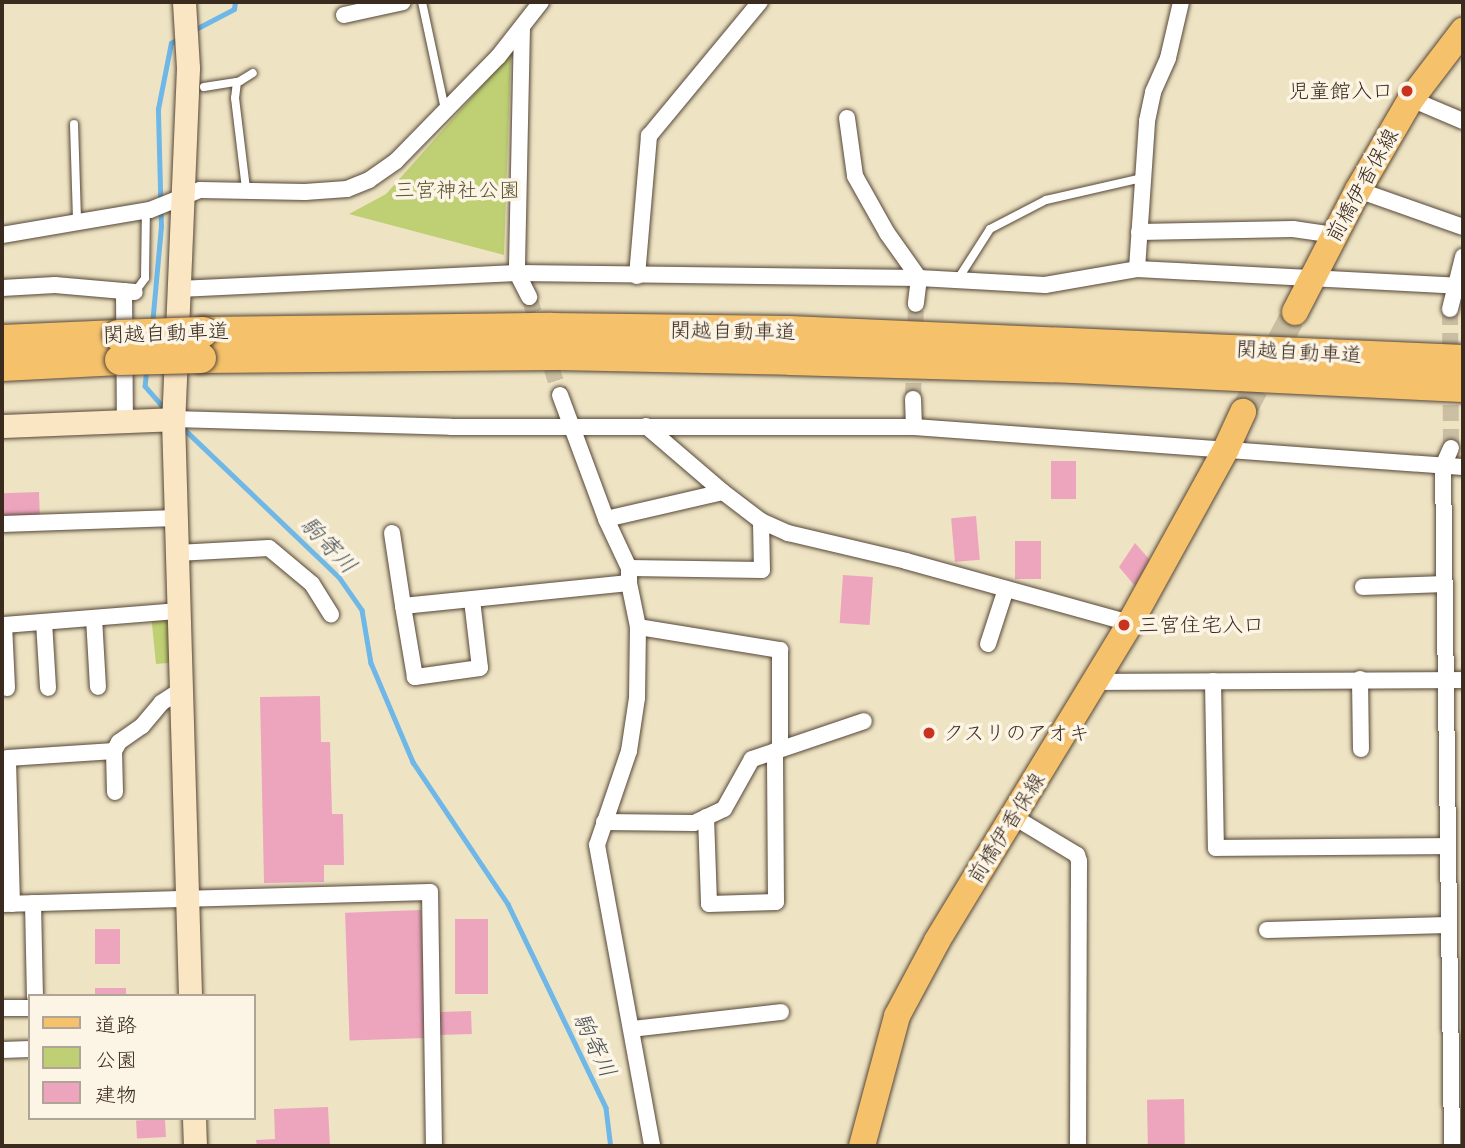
<!DOCTYPE html>
<html>
<head>
<meta charset="utf-8">
<style>
  body { margin:0 }
  #map { position:relative; width:1465px; height:1148px; overflow:hidden; background:#eee4c4; font-family:Itim,"Klee One",sans-serif }
  div>[style] { position:absolute }
  [style*='--x'] { left:calc(var(--x)*1px); top:calc(var(--y)*1px); width:calc(var(--w)*1px); rotate:calc(var(--a)*1deg) }
  .green>* { inset:0; background:#bed073 }
  .stream>* { height:4.5px; margin:-2.25px; padding:0 2.25px; transform-origin:2.25px; border-radius:2.25px; background:#6eb7e6 }
  .building>* { inset:0; background:#eda5be; transform-origin:0 0 }
  .street-tunnel>* { height:16px; margin-top:-8px; transform-origin:0; background:repeating-linear-gradient(90deg,#cabfa3 0 16px,transparent 0 24px) }
  .primary-tunnel>* { height:26px; margin-top:-13px; transform-origin:0; background:repeating-linear-gradient(90deg,#cabfa3 0 26px,transparent 0 39px) }
  .roads { filter:drop-shadow(0 0 2px #564637) drop-shadow(0 0 2px #564637) }
  .lane>* { height:8px; margin:-4px; padding:0 4px; transform-origin:4px; border-radius:4px; background:#fff }
  .street>* { height:16px; margin:-8px; padding:0 8px; transform-origin:8px; border-radius:8px; background:#fff }
  .secondary>* { height:23px; margin:-11.5px; padding:0 11.5px; transform-origin:11.5px; border-radius:11.5px; background:#fbe6c4 }
  .primary>* { height:26px; margin:-13px; padding:0 13px; transform-origin:13px; border-radius:13px; background:#f5c16b }
  .highway>* { height:30px; margin:-15px; padding:0 15px; transform-origin:15px; border-radius:15px; background:#f5c16b }
  .bridges { filter:drop-shadow(0 0 2px #564637) drop-shadow(0 0 2px #564637) }
  .highway-bridge>* { height:30px; margin:-15px; padding:0 15px; transform-origin:15px; border-radius:15px; background:#f5c16b }
  .dots>* { width:19px; height:19px; translate:-50% -50%; box-sizing:border-box; border:4px solid #fcf5e5; border-radius:50% }
  span { translate:-50% -50%; white-space:nowrap; text-align:center; line-height:1.15; -webkit-text-stroke:7px #fcf5e5; paint-order:stroke }
  .poi-label { font-size:21px; color:#3b2a1e }
  .right { translate:-100% -50%; text-align:right }
  .left { translate:0 -50%; text-align:left }
  .street-label { font-size:21px; color:#3b2a1e }
  .park-label { font-size:21px; color:#5c5433 }
  .water-label { font-size:23px; color:#4a545a; font-style:italic }
  .frame { position:absolute; inset:0; border:4px solid #3b2a1e; pointer-events:none }
  .legend { position:absolute; left:28px; top:994px; width:228px; height:126px; box-sizing:border-box; background:#fcf5e5; border:2px solid #afa495; margin:0; padding:9px 12px; list-style:none; font-size:21px; color:#3b2a1e }
  .legend li { display:flex; align-items:center; gap:14px; height:35px }
  .legend b { width:35px; border:2px solid #afa495 }
</style>
</head>
<body>
<div id="map">
  <div class="green">
    <i style="clip-path:polygon(511px 53px,504px 255px,349px 214px,386px 194px)"></i>
    <i style="clip-path:polygon(151px 614px,179px 617px,180px 662px,156px 664px)"></i>
  </div>
  <div class="stream">
    <i style="--x:192;--y:31;--w:47;--a:-27.6"></i>
    <i style="--x:234;--y:9;--w:7;--a:-82"></i>
    <i style="--x:152;--y:325;--w:98;--a:-84.8"></i>
    <i style="--x:161;--y:227;--w:118;--a:-91.5"></i>
    <i style="--x:158;--y:109;--w:67;--a:-78.9"></i>
    <i style="--x:171;--y:43;--w:8;--a:-30"></i>
    <i style="--x:147;--y:368;--w:18;--a:96"></i>
    <i style="--x:145;--y:386;--w:29;--a:49"></i>
    <i style="--x:182;--y:427;--w:217;--a:43.7"></i>
    <i style="--x:339;--y:577;--w:40;--a:55.1"></i>
    <i style="--x:362;--y:610;--w:54;--a:80.4"></i>
    <i style="--x:371;--y:663;--w:108;--a:67"></i>
    <i style="--x:413;--y:762;--w:171;--a:56.2"></i>
    <i style="--x:508;--y:904;--w:226;--a:64.3"></i>
    <i style="--x:606;--y:1108;--w:38;--a:83"></i>
  </div>
  <div class="building">
    <i style="left:1051px;top:461px;width:25px;height:38px"></i>
    <i style="left:39px;top:492px;width:30px;height:37px;rotate:88deg"></i>
    <i style="left:976px;top:516px;width:44px;height:25px;rotate:85deg"></i>
    <i style="left:1015px;top:541px;width:26px;height:38px"></i>
    <i style="clip-path:polygon(1135px 543px,1150px 560px,1135px 586px,1119px 567px)"></i>
    <i style="left:843px;top:575px;width:30px;height:48px;rotate:4deg"></i>
    <i style="clip-path:polygon(320px 696px,321px 742px,330px 742px,332px 814px,343px 814px,344px 865px,324px 865px,324px 882px,264px 883px,260px 697px)"></i>
    <i style="left:421px;top:910px;width:128px;height:76px;rotate:88deg"></i>
    <i style="left:488px;top:919px;width:75px;height:33px;rotate:90deg"></i>
    <i style="left:95px;top:929px;width:25px;height:35px"></i>
    <i style="left:95px;top:988px;width:31px;height:8px"></i>
    <i style="left:471px;top:1011px;width:23px;height:32px;rotate:88deg"></i>
    <i style="left:1184px;top:1099px;width:47px;height:37px;rotate:89deg"></i>
    <i style="clip-path:polygon(328px 1107px,330px 1146px,257px 1146px,256px 1140px,275px 1139px,274px 1109px)"></i>
    <i style="left:165px;top:1119px;width:18px;height:29px;rotate:87deg"></i>
  </div>
  <div class="street-tunnel">
    <i style="--x:529;--y:297;--w:103;--a:72.4"></i>
    <i style="--x:1450;--y:309;--w:139;--a:89.6"></i>
    <i style="--x:913;--y:399;--w:95;--a:-88.2"></i>
  </div>
  <div class="primary-tunnel">
    <i style="--x:1243;--y:412;--w:113;--a:-62.5"></i>
  </div>
  <div class="roads">
    <div class="lane">
      <i style="--x:422;--y:2;--w:109;--a:77.9"></i>
      <i style="--x:237;--y:82;--w:16;--a:97"></i>
      <i style="--x:235;--y:98;--w:92;--a:83.1"></i>
      <i style="--x:204;--y:87;--w:36;--a:-9"></i>
      <i style="--x:240;--y:81;--w:15;--a:-32"></i>
      <i style="--x:74;--y:124;--w:98;--a:88.2"></i>
      <i style="--x:958;--y:279;--w:59;--a:-57.4"></i>
      <i style="--x:990;--y:229;--w:63;--a:-27.4"></i>
      <i style="--x:1046;--y:200;--w:98;--a:-12.9"></i>
      <i style="--x:135;--y:292;--w:17;--a:-54"></i>
      <i style="--x:145;--y:278;--w:68;--a:-89.2"></i>
    </div>
    <div class="street">
      <i style="--x:344;--y:15;--w:60;--a:-12.4"></i>
      <i style="--x:522;--y:27;--w:246;--a:91.2"></i>
      <i style="--x:517;--y:273;--w:27;--a:63"></i>
      <i style="--x:1411;--y:99;--w:56;--a:22.9"></i>
      <i style="--x:847;--y:118;--w:59;--a:82.1"></i>
      <i style="--x:855;--y:176;--w:65;--a:60.7"></i>
      <i style="--x:887;--y:233;--w:55;--a:54.6"></i>
      <i style="--x:919;--y:278;--w:26;--a:97"></i>
      <i style="--x:1358;--y:190;--w:111;--a:19.4"></i>
      <i style="--x:1139;--y:232;--w:154;--a:-1.1"></i>
      <i style="--x:1293;--y:229;--w:41;--a:8.3"></i>
      <i style="--x:2;--y:235;--w:150;--a:-9.6"></i>
      <i style="--x:150;--y:210;--w:54;--a:-21.8"></i>
      <i style="--x:200;--y:190;--w:105;--a:1.1"></i>
      <i style="--x:305;--y:192;--w:42;--a:-4.1"></i>
      <i style="--x:347;--y:189;--w:24;--a:-22"></i>
      <i style="--x:369;--y:180;--w:33;--a:-35"></i>
      <i style="--x:396;--y:161;--w:146;--a:-45.6"></i>
      <i style="--x:498;--y:57;--w:70;--a:-52"></i>
      <i style="--x:1137;--y:269;--w:148;--a:-86.1"></i>
      <i style="--x:1147;--y:121;--w:30;--a:-78"></i>
      <i style="--x:1153;--y:92;--w:37;--a:-66"></i>
      <i style="--x:1168;--y:58;--w:57;--a:-76.9"></i>
      <i style="--x:637;--y:276;--w:141;--a:-85.1"></i>
      <i style="--x:649;--y:136;--w:174;--a:-50.4"></i>
      <i style="--x:2;--y:288;--w:53;--a:-3.2"></i>
      <i style="--x:55;--y:285;--w:80;--a:5"></i>
      <i style="--x:179;--y:289;--w:338;--a:-2.7"></i>
      <i style="--x:517;--y:273;--w:402;--a:0.7"></i>
      <i style="--x:919;--y:278;--w:126;--a:3.2"></i>
      <i style="--x:1045;--y:285;--w:93;--a:-9.9"></i>
      <i style="--x:1137;--y:269;--w:326;--a:3"></i>
      <i style="--x:124;--y:291;--w:130;--a:89.6"></i>
      <i style="--x:1450;--y:309;--w:54;--a:-76"></i>
      <i style="--x:560;--y:395;--w:132;--a:69.6"></i>
      <i style="--x:606;--y:519;--w:54;--a:64.9"></i>
      <i style="--x:629;--y:568;--w:15;--a:90"></i>
      <i style="--x:629;--y:583;--w:45;--a:78.4"></i>
      <i style="--x:638;--y:627;--w:71;--a:90.8"></i>
      <i style="--x:637;--y:698;--w:54;--a:98.6"></i>
      <i style="--x:629;--y:751;--w:99;--a:108.8"></i>
      <i style="--x:597;--y:845;--w:306;--a:79.6"></i>
      <i style="--x:913;--y:399;--w:28;--a:88"></i>
      <i style="--x:173;--y:419;--w:278;--a:1.6"></i>
      <i style="--x:451;--y:427;--w:463;--a:0"></i>
      <i style="--x:914;--y:427;--w:550;--a:4.17"></i>
      <i style="--x:646;--y:426;--w:101;--a:40.6"></i>
      <i style="--x:723;--y:492;--w:48;--a:37.3"></i>
      <i style="--x:761;--y:521;--w:30;--a:24"></i>
      <i style="--x:788;--y:533;--w:121;--a:13.3"></i>
      <i style="--x:906;--y:561;--w:232;--a:15.5"></i>
      <i style="--x:1451;--y:448;--w:20;--a:114"></i>
      <i style="--x:1443;--y:466;--w:680;--a:89.24"></i>
      <i style="--x:606;--y:519;--w:120;--a:-13"></i>
      <i style="--x:2;--y:524;--w:174;--a:-2"></i>
      <i style="--x:392;--y:533;--w:74;--a:81.4"></i>
      <i style="--x:177;--y:553;--w:92;--a:-3.1"></i>
      <i style="--x:269;--y:548;--w:56;--a:39.9"></i>
      <i style="--x:312;--y:584;--w:36;--a:58"></i>
      <i style="--x:629;--y:568;--w:133;--a:0.9"></i>
      <i style="--x:762;--y:570;--w:49;--a:-91.2"></i>
      <i style="--x:1363;--y:587;--w:81;--a:-2.1"></i>
      <i style="--x:472;--y:600;--w:68;--a:83.3"></i>
      <i style="--x:480;--y:668;--w:66;--a:172.1"></i>
      <i style="--x:415;--y:677;--w:72;--a:-99.6"></i>
      <i style="--x:403;--y:606;--w:227;--a:-5.8"></i>
      <i style="--x:94;--y:618;--w:69;--a:86.7"></i>
      <i style="--x:44;--y:622;--w:66;--a:86.5"></i>
      <i style="--x:638;--y:627;--w:144;--a:9.2"></i>
      <i style="--x:780;--y:650;--w:99;--a:90"></i>
      <i style="--x:988;--y:644;--w:58;--a:-71.9"></i>
      <i style="--x:1360;--y:679;--w:70;--a:89.2"></i>
      <i style="--x:1213;--y:681;--w:167;--a:89"></i>
      <i style="--x:1216;--y:848;--w:231;--a:-0.5"></i>
      <i style="--x:1095;--y:682;--w:368;--a:-0.3"></i>
      <i style="--x:7;--y:688;--w:63;--a:-92.7"></i>
      <i style="--x:4;--y:625;--w:176;--a:-4.6"></i>
      <i style="--x:115;--y:792;--w:41;--a:-91.4"></i>
      <i style="--x:114;--y:751;--w:10;--a:-61"></i>
      <i style="--x:119;--y:742;--w:28;--a:-35"></i>
      <i style="--x:142;--y:726;--w:30;--a:-50"></i>
      <i style="--x:161;--y:703;--w:24;--a:-33"></i>
      <i style="--x:706;--y:817;--w:87;--a:88"></i>
      <i style="--x:709;--y:904;--w:67;--a:-1.7"></i>
      <i style="--x:776;--y:902;--w:151;--a:-90.4"></i>
      <i style="--x:1014;--y:817;--w:74;--a:31.1"></i>
      <i style="--x:1077;--y:855;--w:6;--a:72"></i>
      <i style="--x:1079;--y:861;--w:285;--a:90.2"></i>
      <i style="--x:604;--y:822;--w:90;--a:0.6"></i>
      <i style="--x:694;--y:823;--w:33;--a:-25"></i>
      <i style="--x:724;--y:809;--w:57;--a:-60.8"></i>
      <i style="--x:752;--y:759;--w:118;--a:-18.7"></i>
      <i style="--x:33;--y:903;--w:93;--a:88.8"></i>
      <i style="--x:2;--y:904;--w:428;--a:-1.6"></i>
      <i style="--x:430;--y:892;--w:254;--a:89.1"></i>
      <i style="--x:12;--y:904;--w:146;--a:-91.6"></i>
      <i style="--x:8;--y:758;--w:106;--a:-3.8"></i>
      <i style="--x:1267;--y:930;--w:181;--a:-1.6"></i>
      <i style="--x:2;--y:1008;--w:28;--a:0"></i>
      <i style="--x:632;--y:1029;--w:150;--a:-6.5"></i>
      <i style="--x:2;--y:1050;--w:28;--a:-2"></i>
    </div>
    <div class="secondary">
      <i style="--x:184;--y:2;--w:66;--a:86.5"></i>
      <i style="--x:188;--y:68;--w:351;--a:92.4"></i>
      <i style="--x:173;--y:419;--w:577;--a:88.31"></i>
      <i style="--x:2;--y:426;--w:171;--a:-2.3"></i>
      <i style="--x:194;--y:1118;--w:28;--a:88"></i>
    </div>
    <div class="primary">
      <i style="--x:1295;--y:312;--w:137;--a:-62.7"></i>
      <i style="--x:1358;--y:190;--w:105;--a:-59.8"></i>
      <i style="--x:1411;--y:99;--w:86;--a:-52.6"></i>
      <i style="--x:862;--y:1146;--w:135;--a:-74.9"></i>
      <i style="--x:897;--y:1016;--w:85;--a:-61.9"></i>
      <i style="--x:937;--y:941;--w:372;--a:-58.7"></i>
      <i style="--x:1130;--y:623;--w:199;--a:-61.1"></i>
      <i style="--x:1226;--y:449;--w:41;--a:-65.3"></i>
    </div>
    <div class="highway">
      <i style="--x:203;--y:332;--w:348;--a:-0.7"></i>
      <i style="--x:551;--y:328;--w:238;--a:0.7"></i>
      <i style="--x:789;--y:331;--w:675;--a:2.46"></i>
      <i style="--x:2;--y:340;--w:116;--a:-2.5"></i>
      <i style="--x:201;--y:358;--w:358;--a:-0.5"></i>
      <i style="--x:559;--y:355;--w:231;--a:1.2"></i>
      <i style="--x:790;--y:360;--w:284;--a:1.6"></i>
      <i style="--x:1074;--y:368;--w:389;--a:2.8"></i>
      <i style="--x:2;--y:366;--w:118;--a:-2.9"></i>
    </div>
  </div>
  <div class="bridges">
    <div class="highway-bridge">
      <i style="--x:118;--y:335;--w:85;--a:-2"></i>
      <i style="--x:120;--y:360;--w:81;--a:-1.4"></i>
    </div>
  </div>
  <div class="dots">
    <i style="left:1407px;top:91px;background:#c8321e"></i>
    <i style="left:1124px;top:625px;background:#c8321e"></i>
    <i style="left:929px;top:733px;background:#c8321e"></i>
  </div>
  <div class="poi-label">
    <span class="right" style="left:1393px;top:91px">児童館入口</span>
    <span class="left" style="left:1138px;top:625px">三宮住宅入口</span>
    <span class="left" style="left:943px;top:733px">クスリのアオキ</span>
  </div>
  <div class="street-label">
    <span style="left:1362px;top:185px;rotate:-61deg">前橋伊香保線</span>
    <span style="left:733px;top:331px;rotate:1deg">関越自動車道</span>
    <span style="left:166px;top:333px;rotate:-2deg">関越自動車道</span>
    <span style="left:1299px;top:352px;rotate:3deg">関越自動車道</span>
    <span style="left:1006px;top:828px;rotate:-58deg">前橋伊香保線</span>
  </div>
  <div class="park-label">
    <span style="left:457px;top:190px">三宮神社公園</span>
  </div>
  <div class="water-label">
    <span style="left:329px;top:545px;rotate:46deg">駒寄川</span>
    <span style="left:595px;top:1045px;rotate:64deg">駒寄川</span>
  </div>
  <div class="frame"></div>
  <ul class="legend">
  <li><b style="height:9px;background:#f5c16b"></b>道路</li>
  <li><b style="height:19px;background:#bed073"></b>公園</li>
  <li><b style="height:19px;background:#eda5be"></b>建物</li>
  </ul>
</div>
</body>
</html>
